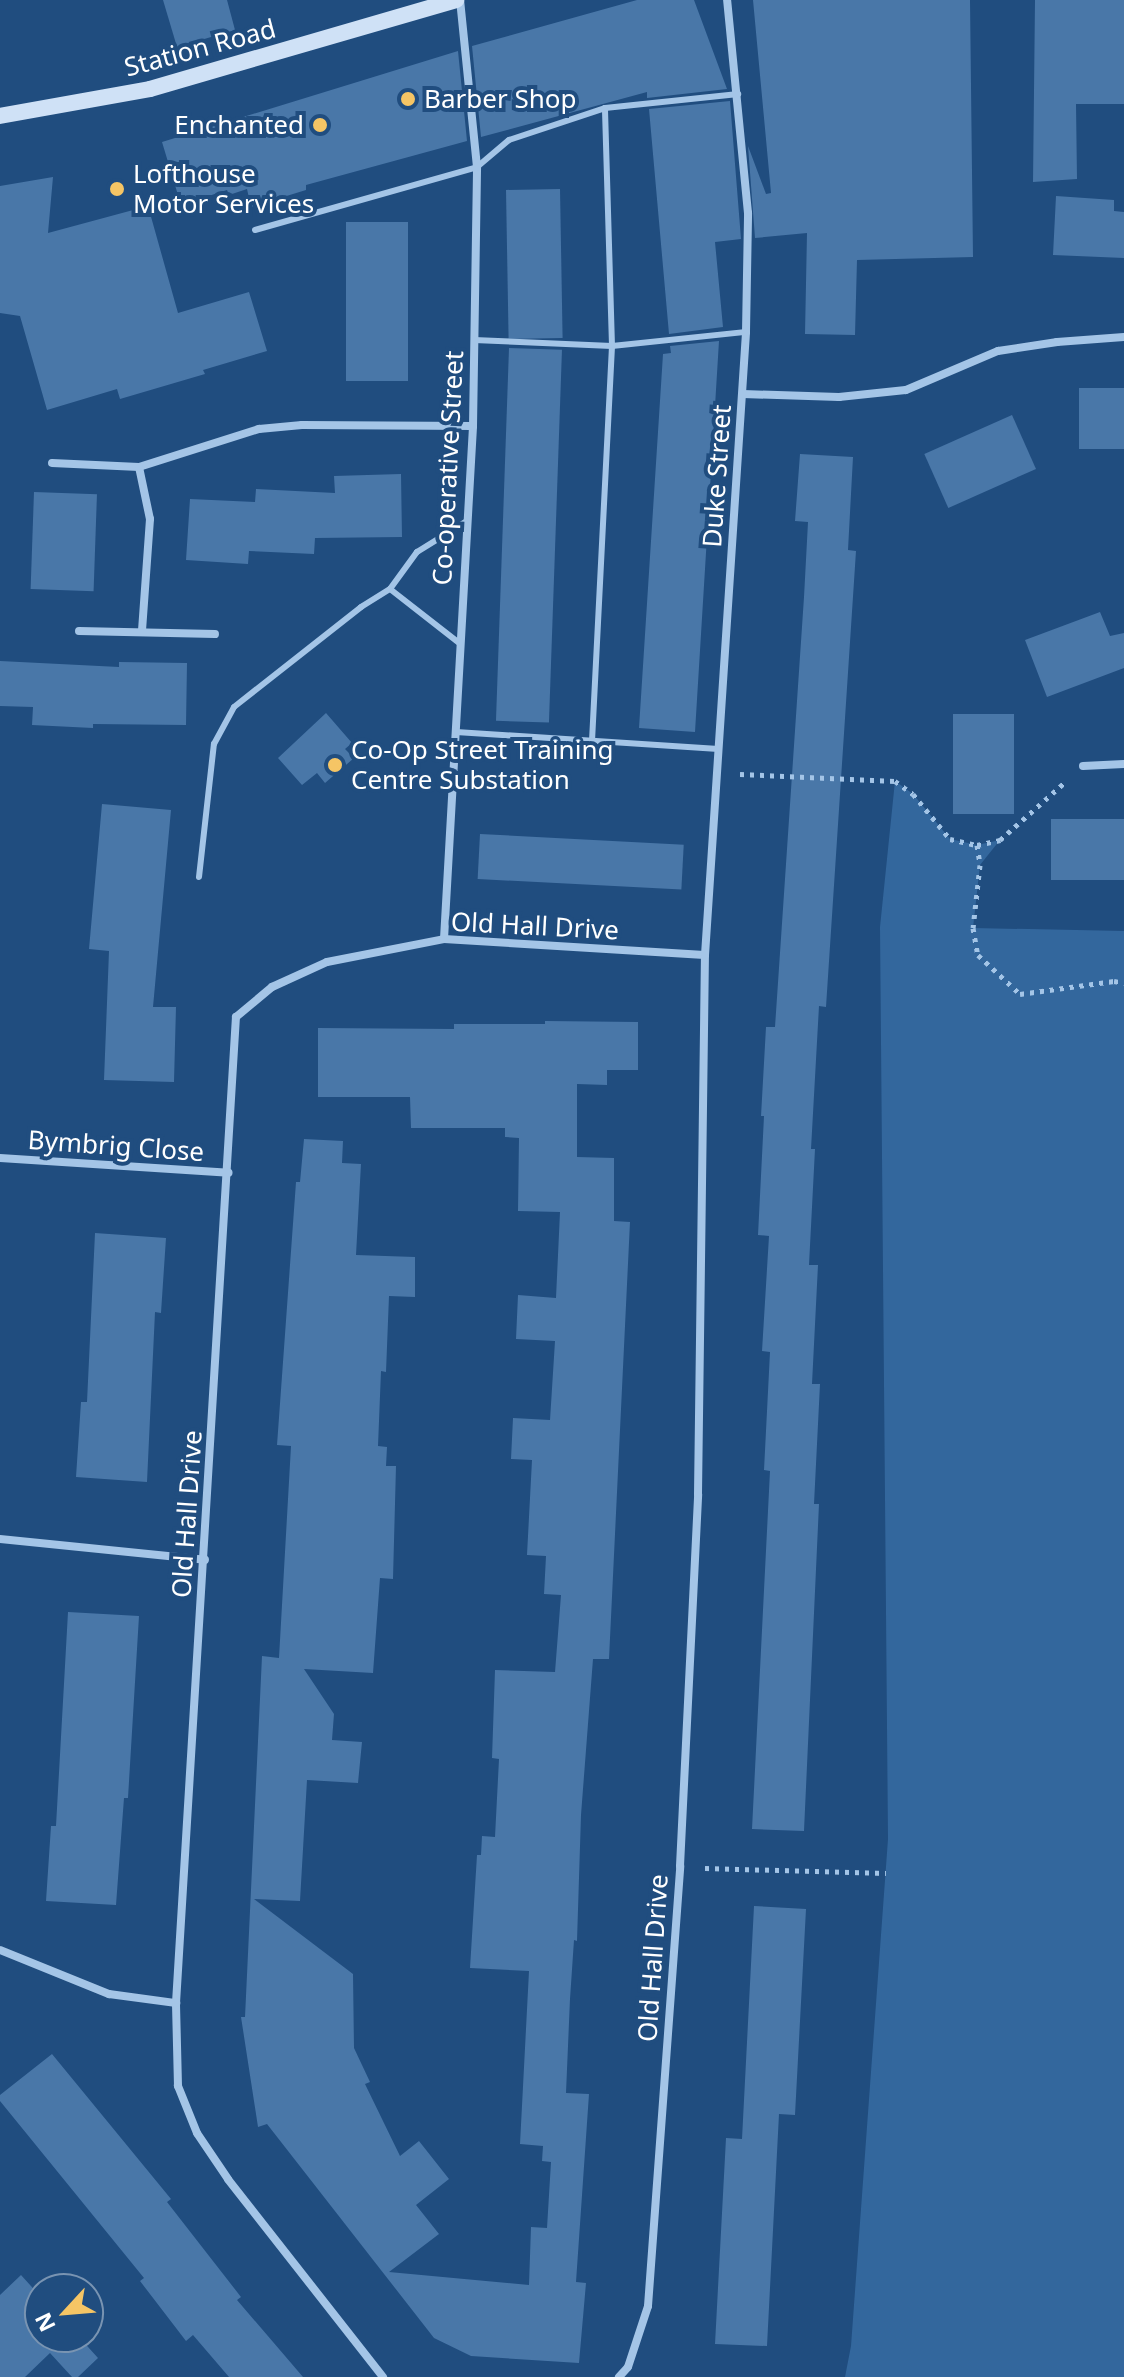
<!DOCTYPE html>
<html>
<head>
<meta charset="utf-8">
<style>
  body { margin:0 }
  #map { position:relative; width:1124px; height:2377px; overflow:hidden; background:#204d7f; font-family:"Noto Sans",sans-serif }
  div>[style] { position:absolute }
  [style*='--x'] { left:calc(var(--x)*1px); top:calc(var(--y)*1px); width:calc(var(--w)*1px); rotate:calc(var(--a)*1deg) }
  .green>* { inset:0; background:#33679d }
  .building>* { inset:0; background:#4977a8; transform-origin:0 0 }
  .path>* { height:5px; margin-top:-2.5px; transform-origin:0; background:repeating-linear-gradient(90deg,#a4c5e7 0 4px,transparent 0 10px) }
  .lane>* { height:6px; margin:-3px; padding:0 3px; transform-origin:3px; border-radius:3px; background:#a4c5e7 }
  .street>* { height:8px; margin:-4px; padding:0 4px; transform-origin:4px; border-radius:4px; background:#a4c5e7 }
  .secondary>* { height:16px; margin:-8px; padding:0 8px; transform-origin:8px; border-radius:8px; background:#cfe1f6 }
  .dots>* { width:22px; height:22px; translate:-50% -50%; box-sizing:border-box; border:4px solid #204d7f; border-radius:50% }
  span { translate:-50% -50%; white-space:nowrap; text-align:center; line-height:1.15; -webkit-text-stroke:8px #204d7f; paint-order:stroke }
  .street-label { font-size:26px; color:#fff }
  .poi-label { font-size:26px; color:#fff }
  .left { translate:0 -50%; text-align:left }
  .right { translate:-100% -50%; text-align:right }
  .north { position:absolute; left:24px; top:2273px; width:80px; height:80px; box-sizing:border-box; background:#204d7f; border:2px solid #7994b2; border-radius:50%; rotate:244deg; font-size:22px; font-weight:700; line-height:32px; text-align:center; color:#fff }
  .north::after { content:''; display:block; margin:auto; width:28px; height:36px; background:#f5c565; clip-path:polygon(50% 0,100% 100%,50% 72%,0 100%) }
</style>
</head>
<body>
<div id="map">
  <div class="green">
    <i style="clip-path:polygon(895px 781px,913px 794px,950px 839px,977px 845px,1000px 840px,980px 865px,973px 928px,1124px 931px,1124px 2377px,845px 2377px,851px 2346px,888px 1839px,880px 927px)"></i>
  </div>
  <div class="building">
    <i style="clip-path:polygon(163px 0,227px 0,235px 30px,177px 47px)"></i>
    <i style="clip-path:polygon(637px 0,694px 0,727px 89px,647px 98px,647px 92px,481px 137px,472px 46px)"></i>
    <i style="clip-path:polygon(753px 0,970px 0,973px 257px,857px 260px,855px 335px,805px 334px,807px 233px,755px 238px,748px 146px,766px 194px,771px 193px)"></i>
    <i style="clip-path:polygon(1035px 0,1124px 0,1124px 104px,1076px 104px,1077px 179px,1033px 182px)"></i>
    <i style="clip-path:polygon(458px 51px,467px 141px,306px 185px,306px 190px,251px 207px,247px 189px,229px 195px,227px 190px,181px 205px,162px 142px)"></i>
    <i style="clip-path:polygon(730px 101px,741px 239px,715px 242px,723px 327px,669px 334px,649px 109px)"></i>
    <i style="clip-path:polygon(53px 177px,48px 233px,148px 206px,178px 313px,249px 292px,267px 351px,203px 370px,205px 374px,120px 399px,117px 389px,47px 410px,20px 316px,0 313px,0 186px)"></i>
    <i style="left:560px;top:189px;width:149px;height:54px;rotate:89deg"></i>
    <i style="clip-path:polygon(1056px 196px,1114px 200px,1114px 211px,1124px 212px,1124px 258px,1053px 255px)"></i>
    <i style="left:346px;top:222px;width:62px;height:159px"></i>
    <i style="clip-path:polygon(719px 341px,695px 732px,639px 728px,663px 354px,671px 353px,670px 346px)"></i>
    <i style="left:509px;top:348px;width:53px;height:373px;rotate:2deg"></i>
    <i style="left:1124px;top:388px;width:61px;height:45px;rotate:90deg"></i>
    <i style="left:1012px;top:415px;width:59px;height:96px;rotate:66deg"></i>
    <i style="clip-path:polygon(800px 454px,853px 457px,848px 550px,856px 551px,826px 1007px,819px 1006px,811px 1149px,815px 1149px,809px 1265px,818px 1265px,812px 1384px,820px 1384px,814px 1504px,819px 1504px,804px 1831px,752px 1829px,770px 1471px,764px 1470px,770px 1352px,762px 1351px,769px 1236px,758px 1235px,764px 1116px,761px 1116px,766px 1027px,775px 1027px,804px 597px,808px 522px,795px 521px)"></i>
    <i style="clip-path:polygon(401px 474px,402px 537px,315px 538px,314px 554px,249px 551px,248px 564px,186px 560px,190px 499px,255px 502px,256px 489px,335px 493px,334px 476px)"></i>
    <i style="left:34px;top:492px;width:63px;height:97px;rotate:2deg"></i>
    <i style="clip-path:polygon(1100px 612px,1110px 636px,1124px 633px,1124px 668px,1047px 697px,1025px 640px)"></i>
    <i style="clip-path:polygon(0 661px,119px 667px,119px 662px,187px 663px,186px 725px,93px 724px,93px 728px,32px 725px,33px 707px,0 706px)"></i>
    <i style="clip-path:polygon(326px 713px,352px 743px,345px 749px,354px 758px,325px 783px,317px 773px,302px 785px,278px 758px)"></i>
    <i style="left:953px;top:714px;width:61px;height:100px"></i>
    <i style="clip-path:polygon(102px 804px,171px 810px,153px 1007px,176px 1007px,174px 1082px,104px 1080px,109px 951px,89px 949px)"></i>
    <i style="left:1124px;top:819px;width:61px;height:73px;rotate:90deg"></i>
    <i style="left:480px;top:834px;width:204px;height:45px;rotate:3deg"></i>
    <i style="clip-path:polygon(545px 1021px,638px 1022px,638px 1070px,607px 1070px,607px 1085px,577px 1084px,577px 1157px,614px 1158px,614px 1221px,630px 1222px,609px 1659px,593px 1659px,581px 1815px,577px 1941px,574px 1940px,570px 1999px,566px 2093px,589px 2094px,576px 2282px,586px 2283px,579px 2363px,471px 2356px,434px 2338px,267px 2124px,258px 2127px,241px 2017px,245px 2017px,262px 1656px,279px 1658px,291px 1446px,277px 1445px,296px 1182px,300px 1182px,304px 1139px,343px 1141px,342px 1163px,361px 1164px,356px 1255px,415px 1257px,415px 1297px,389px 1296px,386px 1372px,381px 1371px,378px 1446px,387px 1447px,386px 1466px,396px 1466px,393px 1579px,380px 1578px,373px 1673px,304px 1669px,334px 1714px,332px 1740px,362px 1742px,358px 1783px,307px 1780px,300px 1901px,254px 1899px,353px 1974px,354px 2048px,370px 2082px,365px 2084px,400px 2156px,419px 2141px,449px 2179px,416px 2205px,439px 2234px,389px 2272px,529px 2285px,531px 2227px,547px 2228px,551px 2162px,542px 2161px,543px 2146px,520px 2144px,529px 1971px,470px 1968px,477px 1855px,481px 1855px,482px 1836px,495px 1837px,499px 1759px,492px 1758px,495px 1670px,555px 1672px,561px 1595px,544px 1594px,546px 1556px,527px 1555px,532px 1460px,511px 1459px,513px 1418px,550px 1420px,555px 1341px,516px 1339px,518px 1295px,556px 1298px,560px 1212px,518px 1211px,519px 1138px,505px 1137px,505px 1128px,411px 1128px,410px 1097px,318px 1097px,318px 1028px,454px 1029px,454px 1024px,545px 1024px)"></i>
    <i style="clip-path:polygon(95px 1233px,166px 1238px,161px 1313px,155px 1312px,147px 1482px,76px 1477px,81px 1402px,87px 1402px)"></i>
    <i style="clip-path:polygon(68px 1612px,139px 1616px,128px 1798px,124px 1798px,116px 1905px,46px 1901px,51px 1826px,56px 1826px)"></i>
    <i style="clip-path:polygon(754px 1906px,806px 1909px,795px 2115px,779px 2114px,767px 2346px,715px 2344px,726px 2138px,742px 2139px)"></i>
    <i style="clip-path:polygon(52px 2054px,171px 2199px,167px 2202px,241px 2297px,237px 2300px,303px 2377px,229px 2377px,193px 2335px,186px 2341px,140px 2281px,144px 2278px,0 2101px,0 2095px)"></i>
    <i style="clip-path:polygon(21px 2275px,40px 2296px,40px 2337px,79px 2337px,98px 2358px,78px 2377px,72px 2377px,50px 2353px,25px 2377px,0 2377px,0 2295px)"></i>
  </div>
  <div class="path">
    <i style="--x:740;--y:774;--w:155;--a:2.6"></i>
    <i style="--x:895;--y:781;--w:22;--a:36"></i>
    <i style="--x:913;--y:794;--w:58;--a:50.6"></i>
    <i style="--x:950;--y:839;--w:28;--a:13"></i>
    <i style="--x:977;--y:845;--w:24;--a:-12"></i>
    <i style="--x:1000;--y:840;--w:87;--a:-41.7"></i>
    <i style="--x:977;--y:845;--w:20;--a:81"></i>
    <i style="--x:980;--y:865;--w:63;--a:96.3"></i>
    <i style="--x:973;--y:928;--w:27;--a:80"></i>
    <i style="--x:978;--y:955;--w:57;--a:42.9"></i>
    <i style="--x:1020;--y:994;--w:95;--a:-7.9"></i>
    <i style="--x:1114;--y:981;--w:10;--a:11"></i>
    <i style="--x:705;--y:1868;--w:181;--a:1.6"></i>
  </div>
  <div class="lane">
    <i style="--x:255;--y:230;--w:231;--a:-15.8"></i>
    <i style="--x:477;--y:167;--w:42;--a:-40.2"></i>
    <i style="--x:509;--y:140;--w:101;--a:-18.4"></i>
    <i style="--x:605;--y:108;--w:134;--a:-6"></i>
    <i style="--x:474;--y:340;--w:138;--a:2.5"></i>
    <i style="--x:612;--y:346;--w:135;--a:-6"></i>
    <i style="--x:390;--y:589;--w:88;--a:38"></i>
    <i style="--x:456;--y:732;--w:263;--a:3.7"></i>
    <i style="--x:592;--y:741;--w:396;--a:-87.1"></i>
    <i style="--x:612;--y:346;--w:238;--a:-91.7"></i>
    <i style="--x:199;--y:877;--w:134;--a:-83.6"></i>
    <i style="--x:214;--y:744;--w:42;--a:-61.6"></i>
    <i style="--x:234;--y:707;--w:162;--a:-38.2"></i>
    <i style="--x:361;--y:607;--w:34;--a:-32"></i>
    <i style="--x:390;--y:589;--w:46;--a:-53.9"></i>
    <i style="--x:417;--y:552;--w:59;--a:-31.8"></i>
  </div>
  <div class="street">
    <i style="--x:743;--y:394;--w:96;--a:1.8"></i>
    <i style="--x:839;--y:397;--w:67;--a:-6"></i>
    <i style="--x:906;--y:390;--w:100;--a:-23"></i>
    <i style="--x:998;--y:351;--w:60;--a:-8.7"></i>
    <i style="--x:1057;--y:342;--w:67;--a:-4.3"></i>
    <i style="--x:52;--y:463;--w:87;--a:2.6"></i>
    <i style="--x:139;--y:467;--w:126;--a:-17.6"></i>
    <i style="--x:259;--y:429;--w:43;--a:-5.3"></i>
    <i style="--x:302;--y:425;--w:171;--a:0.3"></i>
    <i style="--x:139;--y:467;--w:53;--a:78.1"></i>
    <i style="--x:150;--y:519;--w:112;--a:94.1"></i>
    <i style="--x:79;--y:631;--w:136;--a:1.3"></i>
    <i style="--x:1083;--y:766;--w:41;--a:-2.8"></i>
    <i style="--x:444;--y:939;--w:514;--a:-86.76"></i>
    <i style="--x:473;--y:426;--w:259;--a:-89.1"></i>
    <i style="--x:477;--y:167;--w:168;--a:-95.8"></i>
    <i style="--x:0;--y:1158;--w:229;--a:3.7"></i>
    <i style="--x:0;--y:1539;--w:206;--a:5.8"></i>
    <i style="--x:0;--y:1950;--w:118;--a:22"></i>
    <i style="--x:109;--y:1994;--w:68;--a:7.7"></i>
    <i style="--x:383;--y:2377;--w:251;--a:-128.1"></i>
    <i style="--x:228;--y:2179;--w:55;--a:-124"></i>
    <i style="--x:197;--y:2133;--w:51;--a:-112"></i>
    <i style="--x:178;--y:2086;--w:83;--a:-91.4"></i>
    <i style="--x:176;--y:2003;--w:988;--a:-86.52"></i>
    <i style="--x:236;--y:1017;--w:47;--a:-39.8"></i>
    <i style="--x:272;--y:987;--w:60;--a:-24.4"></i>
    <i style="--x:327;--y:962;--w:119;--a:-11.1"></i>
    <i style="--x:444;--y:939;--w:261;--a:3.5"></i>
    <i style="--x:619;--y:2377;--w:13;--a:-48"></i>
    <i style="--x:628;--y:2367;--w:64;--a:-71.8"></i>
    <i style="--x:648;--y:2306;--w:441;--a:-85.8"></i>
    <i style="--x:680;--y:1866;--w:372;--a:-87.2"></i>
    <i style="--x:698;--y:1494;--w:539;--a:-89.26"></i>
    <i style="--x:705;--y:955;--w:624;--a:-86.23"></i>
    <i style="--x:746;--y:332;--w:119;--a:-89"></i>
    <i style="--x:748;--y:213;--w:214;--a:-95.6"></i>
  </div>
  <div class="secondary">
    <i style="--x:0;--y:116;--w:152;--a:-10.2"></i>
    <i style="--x:150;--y:89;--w:319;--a:-16.2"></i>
  </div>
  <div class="dots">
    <i style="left:408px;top:99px;background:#f5c565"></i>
    <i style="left:320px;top:125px;background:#f5c565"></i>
    <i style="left:117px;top:189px;background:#f5c565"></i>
    <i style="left:335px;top:765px;background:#f5c565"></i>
  </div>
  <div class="street-label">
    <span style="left:200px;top:48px;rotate:-15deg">Station Road</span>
    <span style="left:448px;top:468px;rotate:-87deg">Co-operative Street</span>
    <span style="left:717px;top:476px;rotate:-86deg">Duke Street</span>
    <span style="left:535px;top:926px;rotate:3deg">Old Hall Drive</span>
    <span style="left:116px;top:1146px;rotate:4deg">Bymbrig Close</span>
    <span style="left:187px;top:1514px;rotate:-86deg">Old Hall Drive</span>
    <span style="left:653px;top:1958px;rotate:-86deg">Old Hall Drive</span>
  </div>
  <div class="poi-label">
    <span class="left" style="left:424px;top:99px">Barber Shop</span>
    <span class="right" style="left:304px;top:125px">Enchanted</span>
    <span class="left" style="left:133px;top:189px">Lofthouse<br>Motor Services</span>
    <span class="left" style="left:351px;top:765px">Co-Op Street Training<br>Centre Substation</span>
  </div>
  <div class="north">N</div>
</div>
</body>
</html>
